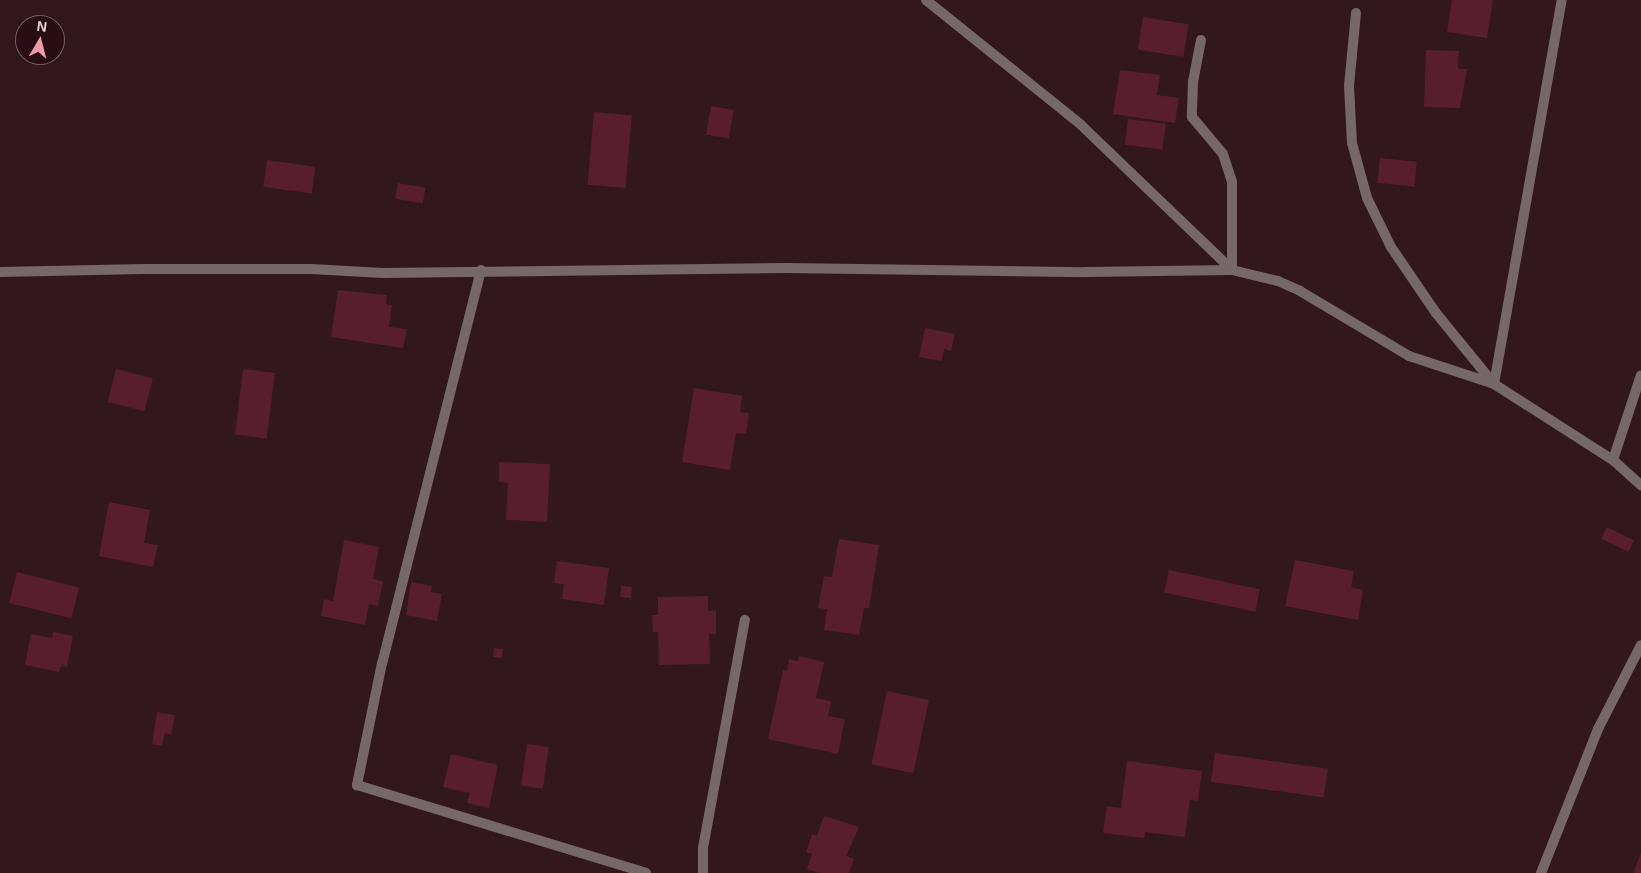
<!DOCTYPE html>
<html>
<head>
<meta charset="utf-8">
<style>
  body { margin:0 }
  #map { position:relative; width:1641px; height:873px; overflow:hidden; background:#32171d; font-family:Helvetica,sans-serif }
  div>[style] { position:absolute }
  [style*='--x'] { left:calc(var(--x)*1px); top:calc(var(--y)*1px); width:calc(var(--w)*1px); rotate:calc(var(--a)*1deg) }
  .building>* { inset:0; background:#581e2e; transform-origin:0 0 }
  .minor>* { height:10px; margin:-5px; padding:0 5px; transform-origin:5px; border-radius:5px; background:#766769 }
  span { translate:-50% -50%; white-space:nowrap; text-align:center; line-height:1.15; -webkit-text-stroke:4px #280d14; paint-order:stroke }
  .north { position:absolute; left:15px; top:15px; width:50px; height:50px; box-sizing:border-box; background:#280d14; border:1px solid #755d62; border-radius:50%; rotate:8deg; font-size:14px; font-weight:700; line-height:20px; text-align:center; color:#e8d4d8 }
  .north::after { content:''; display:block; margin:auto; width:18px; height:22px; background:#f29aac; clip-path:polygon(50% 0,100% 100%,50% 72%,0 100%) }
</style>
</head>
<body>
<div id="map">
  <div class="building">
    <i style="clip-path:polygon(1452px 0,1493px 0,1487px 38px,1447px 32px)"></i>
    <i style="left:1143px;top:17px;width:46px;height:33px;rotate:9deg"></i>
    <i style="clip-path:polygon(1426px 50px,1459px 51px,1458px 69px,1467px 69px,1460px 108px,1424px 107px)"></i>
    <i style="clip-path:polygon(1120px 70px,1160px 75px,1157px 95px,1179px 98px,1175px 123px,1113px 114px)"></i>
    <i style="left:711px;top:106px;width:23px;height:29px;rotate:10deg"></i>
    <i style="left:594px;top:112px;width:38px;height:73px;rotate:5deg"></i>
    <i style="left:1128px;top:119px;width:38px;height:26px;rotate:7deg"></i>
    <i style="left:1380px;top:158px;width:37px;height:25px;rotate:6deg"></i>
    <i style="left:267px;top:160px;width:49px;height:27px;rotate:8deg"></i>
    <i style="left:398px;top:183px;width:28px;height:16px;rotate:10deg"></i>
    <i style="clip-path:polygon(338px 290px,387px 295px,386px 304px,392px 305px,389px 327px,407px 329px,403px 348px,331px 337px)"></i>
    <i style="clip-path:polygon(925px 328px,955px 334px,951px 351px,944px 349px,942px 361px,919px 357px)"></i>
    <i style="left:116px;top:369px;width:38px;height:34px;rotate:14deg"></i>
    <i style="left:243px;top:369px;width:32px;height:66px;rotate:7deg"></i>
    <i style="clip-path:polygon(694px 388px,742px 396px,740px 412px,749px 413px,746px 434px,736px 433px,730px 470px,682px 462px)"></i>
    <i style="clip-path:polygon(499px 462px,550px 464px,547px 522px,506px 520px,508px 483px,499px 482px)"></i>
    <i style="clip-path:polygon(109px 502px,150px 510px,144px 543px,158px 545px,153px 567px,99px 556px)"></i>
    <i style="left:1607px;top:527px;width:30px;height:13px;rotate:26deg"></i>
    <i style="clip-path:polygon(839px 539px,879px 545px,869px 608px,864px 608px,859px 635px,824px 630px,827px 609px,818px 608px,824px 576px,832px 577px)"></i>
    <i style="clip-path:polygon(344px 540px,379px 547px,373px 579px,383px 581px,378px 606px,369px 604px,365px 625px,321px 616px,324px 599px,333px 601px)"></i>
    <i style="clip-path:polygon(1295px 560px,1354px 571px,1351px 587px,1363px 590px,1358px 620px,1285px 606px)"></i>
    <i style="clip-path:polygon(557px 561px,609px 568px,604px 605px,562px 599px,564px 584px,554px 583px)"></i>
    <i style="left:1169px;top:570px;width:93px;height:23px;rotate:12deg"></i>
    <i style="left:17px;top:572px;width:64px;height:32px;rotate:14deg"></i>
    <i style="clip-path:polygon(411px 582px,432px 586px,431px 592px,442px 594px,437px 621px,406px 615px)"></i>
    <i style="left:621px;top:586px;width:11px;height:11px;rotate:5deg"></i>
    <i style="clip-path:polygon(708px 596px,708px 611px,716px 610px,716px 634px,709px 634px,710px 664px,659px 665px,658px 632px,653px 632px,652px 615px,658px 615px,658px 597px)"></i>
    <i style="clip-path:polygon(53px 632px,73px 636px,67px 667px,61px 666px,59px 672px,25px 665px,31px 634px,52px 638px)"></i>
    <i style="left:494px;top:648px;width:9px;height:9px;rotate:6deg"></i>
    <i style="clip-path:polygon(799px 656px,824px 662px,816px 698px,831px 701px,828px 716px,845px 719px,838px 754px,768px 739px,783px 670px,787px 671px,789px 659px,798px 661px)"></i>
    <i style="left:887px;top:691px;width:43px;height:75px;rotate:12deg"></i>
    <i style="clip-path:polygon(157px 712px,175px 715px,171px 735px,165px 733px,162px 746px,152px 744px)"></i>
    <i style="left:527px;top:744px;width:22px;height:42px;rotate:8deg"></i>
    <i style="left:1215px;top:753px;width:114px;height:29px;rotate:8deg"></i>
    <i style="clip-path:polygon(451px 754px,498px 765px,489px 808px,467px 803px,470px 793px,443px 787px)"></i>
    <i style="clip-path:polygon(1127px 761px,1202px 771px,1198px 801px,1190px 800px,1185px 837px,1145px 832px,1144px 838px,1103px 833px,1107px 806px,1121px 808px)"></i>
    <i style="clip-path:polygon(824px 816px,859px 827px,846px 856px,854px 859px,849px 873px,820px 873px,807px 869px,812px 854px,806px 852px,812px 834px,817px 836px)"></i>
    <i style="clip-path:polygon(1641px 853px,1641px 873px,1633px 873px)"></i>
  </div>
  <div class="minor">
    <i style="--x:926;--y:0;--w:198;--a:38.8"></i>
    <i style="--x:1080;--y:124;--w:211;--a:43.8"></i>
    <i style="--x:1356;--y:13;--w:73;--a:95.5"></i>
    <i style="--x:1349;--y:86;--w:57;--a:87"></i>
    <i style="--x:1352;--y:143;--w:57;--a:74.7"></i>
    <i style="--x:1367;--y:198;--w:55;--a:63.9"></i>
    <i style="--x:1391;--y:247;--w:80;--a:55.7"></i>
    <i style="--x:1436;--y:313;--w:90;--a:50.8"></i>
    <i style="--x:1201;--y:40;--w:43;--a:100.8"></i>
    <i style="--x:1193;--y:82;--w:35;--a:92"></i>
    <i style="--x:1192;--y:117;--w:48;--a:50"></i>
    <i style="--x:1223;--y:154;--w:29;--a:72"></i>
    <i style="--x:1232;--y:182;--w:88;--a:90"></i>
    <i style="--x:481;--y:270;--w:405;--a:104.1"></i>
    <i style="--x:382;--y:663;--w:125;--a:101.6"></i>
    <i style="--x:357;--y:785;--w:302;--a:16.9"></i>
    <i style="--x:0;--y:272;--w:143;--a:-1.2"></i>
    <i style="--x:143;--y:269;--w:168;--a:0"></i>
    <i style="--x:311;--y:269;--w:72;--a:3.2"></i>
    <i style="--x:383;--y:273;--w:404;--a:-0.7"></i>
    <i style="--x:787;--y:268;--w:299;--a:0.8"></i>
    <i style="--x:1086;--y:272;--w:146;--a:-0.8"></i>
    <i style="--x:1232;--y:270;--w:47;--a:13.4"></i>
    <i style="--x:1278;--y:281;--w:24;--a:24"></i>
    <i style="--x:1300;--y:291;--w:127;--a:30.8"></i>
    <i style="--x:1409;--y:356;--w:89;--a:18.2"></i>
    <i style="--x:1494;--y:384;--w:141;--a:32.6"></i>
    <i style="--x:1613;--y:460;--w:38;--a:42"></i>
    <i style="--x:1494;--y:384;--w:390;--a:-80"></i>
    <i style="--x:1613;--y:460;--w:89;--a:-71.8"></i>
    <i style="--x:703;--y:873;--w:25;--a:-90"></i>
    <i style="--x:703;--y:848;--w:232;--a:-79.6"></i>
    <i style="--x:1541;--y:873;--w:155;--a:-68.4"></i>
    <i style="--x:1598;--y:729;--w:94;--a:-62.9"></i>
  </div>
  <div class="north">N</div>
</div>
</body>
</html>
